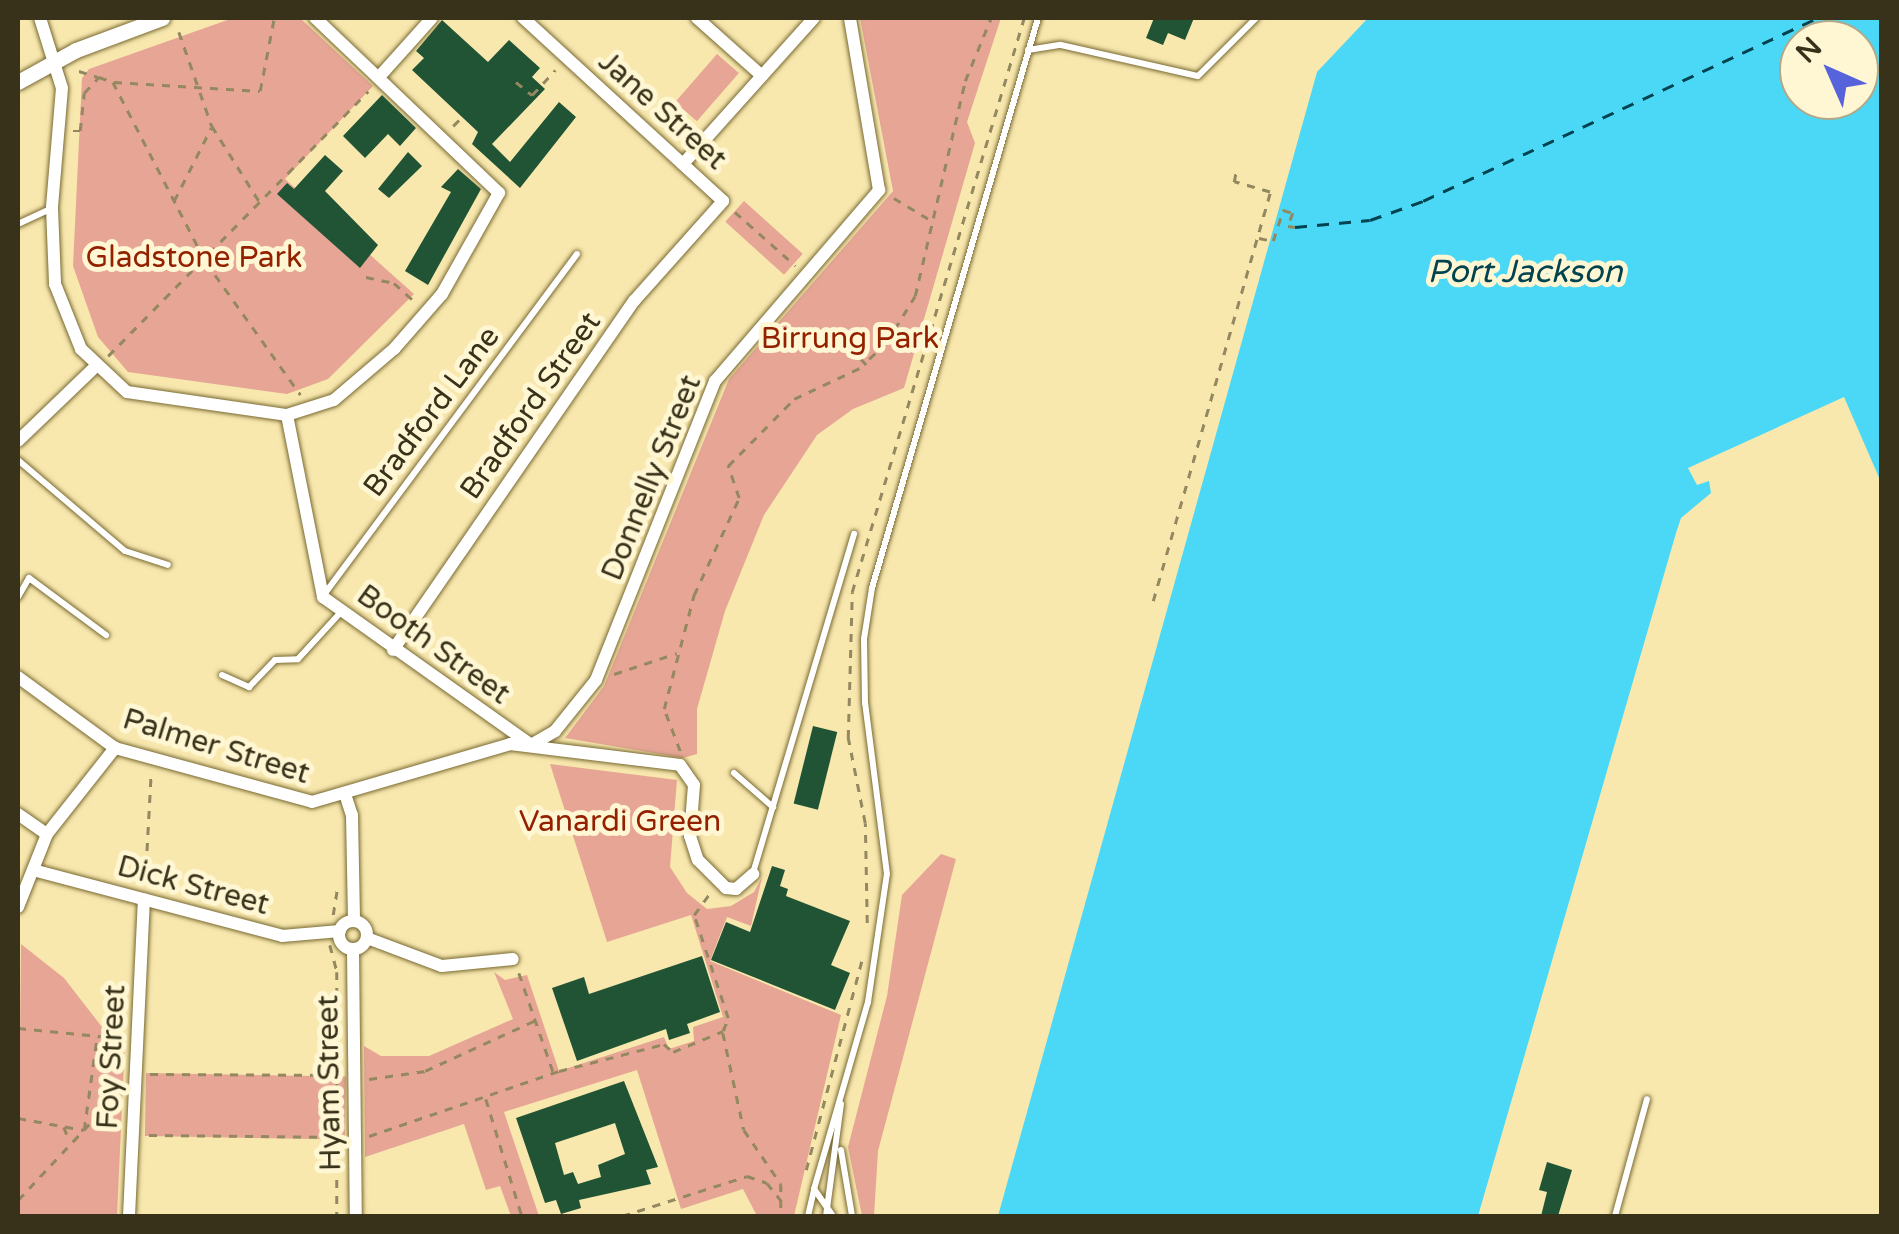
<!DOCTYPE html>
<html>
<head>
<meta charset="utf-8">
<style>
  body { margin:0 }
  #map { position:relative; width:1899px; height:1234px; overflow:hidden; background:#f8e8ae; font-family:"Varela Round",sans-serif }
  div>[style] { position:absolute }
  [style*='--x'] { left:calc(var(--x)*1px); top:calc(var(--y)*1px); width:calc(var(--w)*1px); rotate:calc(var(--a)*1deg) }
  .green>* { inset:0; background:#e7a695; transform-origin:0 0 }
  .water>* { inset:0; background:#4bd8f6 }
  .ferry>* { height:2.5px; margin-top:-1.25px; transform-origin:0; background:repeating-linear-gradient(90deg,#01434f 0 12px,transparent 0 22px) }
  .building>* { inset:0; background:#205435; transform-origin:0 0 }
  .path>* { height:2.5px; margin-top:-1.25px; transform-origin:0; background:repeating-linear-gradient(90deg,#938860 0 8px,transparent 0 16px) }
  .roads { filter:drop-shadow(0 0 2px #786932) drop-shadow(0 0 2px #786932) }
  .service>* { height:6px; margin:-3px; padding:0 3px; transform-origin:3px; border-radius:3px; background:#fff }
  .minor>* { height:12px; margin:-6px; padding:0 6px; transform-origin:6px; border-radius:6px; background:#fff }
  .minor>.ring { margin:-6px; padding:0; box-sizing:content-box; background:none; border:12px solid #fff; border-radius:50% }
  .tertiary>* { height:15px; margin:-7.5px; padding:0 7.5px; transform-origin:7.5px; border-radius:7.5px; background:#fff }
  span { translate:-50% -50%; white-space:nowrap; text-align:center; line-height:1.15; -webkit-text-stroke:10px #fff6d3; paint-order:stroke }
  .street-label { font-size:30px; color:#39321b }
  .park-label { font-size:30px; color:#932100 }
  .water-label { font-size:32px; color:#01434f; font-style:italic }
  .frame { position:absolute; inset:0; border:20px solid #39321b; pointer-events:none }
  .north { position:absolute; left:1779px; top:20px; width:100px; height:100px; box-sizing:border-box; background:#fff6d3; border:2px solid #b0a889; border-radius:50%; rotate:315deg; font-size:28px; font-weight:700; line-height:40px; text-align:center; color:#39321b }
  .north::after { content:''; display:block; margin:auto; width:35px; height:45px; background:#5763da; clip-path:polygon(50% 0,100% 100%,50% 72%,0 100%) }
</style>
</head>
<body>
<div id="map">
  <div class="green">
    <i style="clip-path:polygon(233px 18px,300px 18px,373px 86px,285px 179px,414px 294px,328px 379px,287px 394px,128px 372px,98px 337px,73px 266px,82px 78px,89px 69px)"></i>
    <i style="clip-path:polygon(860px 18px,1001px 18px,967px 122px,975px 143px,904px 388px,853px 409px,817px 435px,764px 515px,725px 611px,697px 709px,697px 754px,683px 758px,565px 738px,604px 686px,729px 379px,893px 191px)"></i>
    <i style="left:717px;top:54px;width:29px;height:64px;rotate:41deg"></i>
    <i style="left:744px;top:201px;width:79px;height:28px;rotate:42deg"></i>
    <i style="clip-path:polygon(550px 764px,677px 780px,670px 867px,687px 893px,707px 909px,731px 906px,754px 892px,762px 877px,751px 926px,727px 917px,710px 961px,841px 1015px,794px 1216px,757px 1216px,743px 1189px,681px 1209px,637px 1070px,504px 1112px,539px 1216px,511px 1216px,500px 1186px,486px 1190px,464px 1124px,365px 1157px,364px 1046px,381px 1056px,429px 1056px,513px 1019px,494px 972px,505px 980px,527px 975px,559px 1071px,664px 1037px,669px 1049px,694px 1041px,693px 1027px,723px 1017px,691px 915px,607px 942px)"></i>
    <i style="clip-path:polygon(941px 854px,956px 859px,878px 1151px,874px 1216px,862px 1216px,848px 1147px,887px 996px,902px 895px)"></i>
    <i style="clip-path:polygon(21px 944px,64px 978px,109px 1036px,125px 1039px,117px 1216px,18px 1216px)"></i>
    <i style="left:146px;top:1073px;width:200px;height:63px;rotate:1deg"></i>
  </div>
  <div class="water">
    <i style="clip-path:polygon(evenodd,1368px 18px,1881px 18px,1881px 482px,1844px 397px,1688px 468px,1697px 485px,1709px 481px,1711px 493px,1681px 518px,1676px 533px,1478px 1216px,998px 1216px,1317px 72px,1368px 18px,1799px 40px,1859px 40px,1859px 100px,1799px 100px,1799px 40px)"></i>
  </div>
  <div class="ferry">
    <i style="--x:1295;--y:227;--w:75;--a:-5.3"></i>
    <i style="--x:1370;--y:220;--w:56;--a:-19.7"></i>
    <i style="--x:1423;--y:201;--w:434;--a:-24.9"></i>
  </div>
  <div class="building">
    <i style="clip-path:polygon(1154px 18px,1194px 18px,1185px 40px,1168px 33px,1163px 45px,1146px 38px)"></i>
    <i style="clip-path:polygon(442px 20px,488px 62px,509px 40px,540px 68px,532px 77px,545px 89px,492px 144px,510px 162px,559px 102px,576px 117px,520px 188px,472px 144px,478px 132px,412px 70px,424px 58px,416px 51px)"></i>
    <i style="clip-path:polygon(382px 95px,416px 128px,400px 146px,388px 134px,365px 158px,343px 136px)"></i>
    <i style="clip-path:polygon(408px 152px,422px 166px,389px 198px,378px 189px)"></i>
    <i style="clip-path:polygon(325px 155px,343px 171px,325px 191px,378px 245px,360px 268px,277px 194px,287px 183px,294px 189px)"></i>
    <i style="clip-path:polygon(458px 169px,481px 189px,428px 285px,405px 271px,451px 192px,441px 187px)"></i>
    <i style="left:813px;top:726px;width:25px;height:80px;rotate:14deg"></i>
    <i style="clip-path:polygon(772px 866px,785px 870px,780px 886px,788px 889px,786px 896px,850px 921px,831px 965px,850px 973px,835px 1010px,711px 960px,726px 922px,750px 932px)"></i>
    <i style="clip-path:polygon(702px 956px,720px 1012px,687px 1024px,690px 1033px,669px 1040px,666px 1029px,577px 1061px,552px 988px,584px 977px,589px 994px)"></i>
    <i style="clip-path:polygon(evenodd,624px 1081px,658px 1167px,646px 1170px,651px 1184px,579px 1200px,581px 1208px,561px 1214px,556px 1200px,545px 1203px,516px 1118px,624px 1081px,615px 1123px,625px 1154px,598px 1165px,601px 1177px,578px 1184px,573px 1172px,564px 1175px,555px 1143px,615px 1123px)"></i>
    <i style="clip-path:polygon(1547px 1162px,1572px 1170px,1558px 1216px,1541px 1216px,1547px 1192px,1539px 1190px)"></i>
  </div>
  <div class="path">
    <i style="--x:1051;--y:18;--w:1;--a:0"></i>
    <i style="--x:179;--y:32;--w:100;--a:70.7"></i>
    <i style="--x:212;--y:126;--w:92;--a:57.9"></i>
    <i style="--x:79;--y:71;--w:20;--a:18"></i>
    <i style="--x:114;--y:82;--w:146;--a:3.5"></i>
    <i style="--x:260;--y:91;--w:74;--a:-79.1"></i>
    <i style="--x:516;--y:82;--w:21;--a:39"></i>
    <i style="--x:532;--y:95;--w:34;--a:-47"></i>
    <i style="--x:453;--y:126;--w:13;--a:-45"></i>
    <i style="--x:73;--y:131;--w:7;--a:0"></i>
    <i style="--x:80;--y:131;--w:38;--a:-84"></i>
    <i style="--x:84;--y:93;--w:22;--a:-47"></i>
    <i style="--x:99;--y:77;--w:15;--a:20"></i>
    <i style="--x:113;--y:82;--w:203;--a:62.7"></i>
    <i style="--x:206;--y:262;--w:163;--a:54.5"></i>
    <i style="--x:894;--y:198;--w:47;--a:31"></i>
    <i style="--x:174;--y:201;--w:82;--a:-63.1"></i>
    <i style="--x:735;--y:212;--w:81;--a:41.5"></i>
    <i style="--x:1259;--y:238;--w:14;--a:12"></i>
    <i style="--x:1273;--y:241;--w:33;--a:-72"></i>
    <i style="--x:1283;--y:210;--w:10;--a:17"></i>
    <i style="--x:1293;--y:213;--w:14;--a:111"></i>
    <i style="--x:1288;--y:226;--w:7;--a:8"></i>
    <i style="--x:366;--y:277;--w:29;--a:12"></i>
    <i style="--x:394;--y:283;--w:30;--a:42"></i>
    <i style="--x:857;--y:353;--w:13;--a:27"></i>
    <i style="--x:869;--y:359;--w:23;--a:-43"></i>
    <i style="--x:886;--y:343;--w:55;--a:-58.3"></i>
    <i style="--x:915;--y:296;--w:221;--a:-76.9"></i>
    <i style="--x:965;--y:81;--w:68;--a:-67.6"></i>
    <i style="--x:108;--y:356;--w:371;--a:-45.5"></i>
    <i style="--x:1153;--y:601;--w:425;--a:-74"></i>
    <i style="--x:1270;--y:192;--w:37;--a:-164"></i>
    <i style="--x:1234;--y:182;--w:15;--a:-79"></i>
    <i style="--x:614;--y:674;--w:66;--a:-18.4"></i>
    <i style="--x:680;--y:751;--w:45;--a:-110.9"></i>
    <i style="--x:664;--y:709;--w:118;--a:-75.3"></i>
    <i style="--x:694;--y:595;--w:107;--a:-65.1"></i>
    <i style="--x:739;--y:498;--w:34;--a:-109"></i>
    <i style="--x:728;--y:466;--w:94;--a:-45.4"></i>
    <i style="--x:794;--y:399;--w:80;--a:-25.3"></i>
    <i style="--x:866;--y:365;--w:15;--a:-132"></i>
    <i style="--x:145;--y:883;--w:111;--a:-86.9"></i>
    <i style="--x:333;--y:915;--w:31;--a:-81"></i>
    <i style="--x:867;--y:923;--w:100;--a:-91.1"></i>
    <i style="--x:865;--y:823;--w:87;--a:-101.3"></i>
    <i style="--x:848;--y:738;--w:146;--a:-88.4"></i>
    <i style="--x:852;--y:592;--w:599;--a:-73.32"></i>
    <i style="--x:330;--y:945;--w:28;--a:75"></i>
    <i style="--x:337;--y:972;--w:244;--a:90"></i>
    <i style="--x:519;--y:973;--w:107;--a:70.9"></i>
    <i style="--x:18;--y:1028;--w:102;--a:5.6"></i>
    <i style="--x:723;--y:1033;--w:99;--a:77.8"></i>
    <i style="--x:744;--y:1130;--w:65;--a:55.6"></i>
    <i style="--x:781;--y:1184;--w:32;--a:90"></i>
    <i style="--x:150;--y:1074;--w:187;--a:0.3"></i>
    <i style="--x:369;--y:1079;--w:57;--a:-8.1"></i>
    <i style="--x:425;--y:1071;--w:122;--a:-24.7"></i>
    <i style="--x:486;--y:1099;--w:122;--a:72.9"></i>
    <i style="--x:18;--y:1118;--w:67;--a:10.3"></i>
    <i style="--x:84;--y:1130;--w:95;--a:-82.1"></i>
    <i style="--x:64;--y:1127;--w:16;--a:68"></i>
    <i style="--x:149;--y:1135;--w:192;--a:0.6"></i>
    <i style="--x:369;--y:1136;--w:201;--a:-18.9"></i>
    <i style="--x:559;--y:1071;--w:108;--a:-14.4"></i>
    <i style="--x:664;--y:1044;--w:12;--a:42"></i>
    <i style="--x:673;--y:1052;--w:54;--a:-22.8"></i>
    <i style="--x:723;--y:1031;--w:14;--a:-69"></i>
    <i style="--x:728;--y:1018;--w:108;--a:-108.3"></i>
    <i style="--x:694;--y:915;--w:27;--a:-54"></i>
    <i style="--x:806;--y:1170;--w:217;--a:-75.1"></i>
    <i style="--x:18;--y:1200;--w:148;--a:-46.9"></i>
    <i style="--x:622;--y:1216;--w:131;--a:-17.7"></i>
    <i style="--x:747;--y:1176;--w:21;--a:19"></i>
    <i style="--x:767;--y:1183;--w:22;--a:51"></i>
  </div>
  <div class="roads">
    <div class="service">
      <i style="--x:1028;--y:50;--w:33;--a:-9"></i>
      <i style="--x:1061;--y:45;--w:140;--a:12.8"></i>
      <i style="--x:1198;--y:76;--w:82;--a:-45"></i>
      <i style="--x:18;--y:224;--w:38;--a:-25"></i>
      <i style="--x:18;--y:460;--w:140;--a:40.4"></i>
      <i style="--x:125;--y:551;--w:45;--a:18"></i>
      <i style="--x:323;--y:596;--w:426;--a:-53.4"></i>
      <i style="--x:18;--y:597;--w:22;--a:-60"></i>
      <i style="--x:29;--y:578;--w:96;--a:36.5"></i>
      <i style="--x:222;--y:675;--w:30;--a:24"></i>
      <i style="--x:249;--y:687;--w:37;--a:-46"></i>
      <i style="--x:275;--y:660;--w:23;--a:-2"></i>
      <i style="--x:298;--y:659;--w:64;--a:-47.5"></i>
      <i style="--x:734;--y:773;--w:52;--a:41.1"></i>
      <i style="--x:753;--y:873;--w:354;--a:-73.4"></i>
      <i style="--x:841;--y:1150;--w:67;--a:80.5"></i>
      <i style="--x:808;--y:1216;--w:28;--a:-77"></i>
      <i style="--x:826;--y:1216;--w:113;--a:-82.4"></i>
      <i style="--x:833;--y:1216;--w:33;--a:-125"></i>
      <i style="--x:814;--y:1189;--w:195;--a:-73.9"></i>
      <i style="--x:868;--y:1002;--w:129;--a:-81.6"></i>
      <i style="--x:887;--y:874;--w:172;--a:-97.3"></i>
      <i style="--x:865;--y:703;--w:64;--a:-90.9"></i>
      <i style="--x:864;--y:639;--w:52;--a:-81.1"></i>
      <i style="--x:872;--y:588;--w:594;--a:-73.76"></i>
      <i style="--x:1615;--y:1216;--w:121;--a:-74.7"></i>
    </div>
    <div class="minor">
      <i style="--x:40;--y:18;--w:73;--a:72.6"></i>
      <i style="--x:62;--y:88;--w:120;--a:94.8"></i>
      <i style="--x:52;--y:208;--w:76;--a:87.7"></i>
      <i style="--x:55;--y:284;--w:70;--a:68.2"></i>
      <i style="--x:81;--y:349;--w:63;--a:43.1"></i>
      <i style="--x:127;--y:392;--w:162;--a:8.2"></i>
      <i style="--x:287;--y:415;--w:186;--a:78.8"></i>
      <i style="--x:323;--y:597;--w:255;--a:35.4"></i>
      <i style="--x:697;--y:18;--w:87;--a:41.7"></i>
      <i style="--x:379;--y:77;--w:79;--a:-48.1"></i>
      <i style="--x:683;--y:164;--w:196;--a:-48.1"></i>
      <i style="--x:287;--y:415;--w:49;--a:-17.7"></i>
      <i style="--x:334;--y:400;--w:79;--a:-40.4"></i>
      <i style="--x:394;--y:349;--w:73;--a:-48.9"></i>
      <i style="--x:442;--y:294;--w:116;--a:-60.6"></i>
      <i style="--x:499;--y:193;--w:254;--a:-136.4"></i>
      <i style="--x:18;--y:441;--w:107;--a:-43.9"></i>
      <i style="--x:393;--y:650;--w:424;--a:-55.4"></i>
      <i style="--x:634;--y:301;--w:134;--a:-48.3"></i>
      <i style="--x:723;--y:201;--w:271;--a:-137.5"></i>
      <i style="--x:18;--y:677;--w:120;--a:36.2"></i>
      <i style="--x:115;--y:748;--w:204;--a:15.3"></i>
      <i style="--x:312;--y:802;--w:206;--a:-16.3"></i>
      <i style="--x:510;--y:744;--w:171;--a:7"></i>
      <i style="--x:680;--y:765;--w:24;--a:55"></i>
      <i style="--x:694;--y:785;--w:51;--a:94.5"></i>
      <i style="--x:690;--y:836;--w:25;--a:72"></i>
      <i style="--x:698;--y:860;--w:40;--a:45"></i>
      <i style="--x:726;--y:888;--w:10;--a:6"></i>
      <i style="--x:736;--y:889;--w:23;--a:-41"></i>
      <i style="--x:531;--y:745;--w:28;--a:-30"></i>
      <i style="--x:555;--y:731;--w:65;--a:-51.2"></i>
      <i style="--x:596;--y:680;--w:322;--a:-68.3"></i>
      <i style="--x:715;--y:381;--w:252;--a:-49.3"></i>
      <i style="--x:879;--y:190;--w:174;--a:-99.6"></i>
      <i style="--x:346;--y:797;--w:19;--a:72"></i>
      <i style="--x:352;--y:815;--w:106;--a:88.9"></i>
      <i style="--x:18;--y:814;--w:35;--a:35"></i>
      <i style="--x:33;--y:870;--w:258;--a:14.8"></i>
      <i style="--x:282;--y:936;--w:58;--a:-4.9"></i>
      <i style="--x:18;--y:907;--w:79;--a:-68.3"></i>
      <i style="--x:47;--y:834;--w:110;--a:-51.7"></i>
      <i class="ring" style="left:339px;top:921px;width:16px;height:16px"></i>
      <i style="--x:367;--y:938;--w:80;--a:20.5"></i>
      <i style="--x:442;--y:966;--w:71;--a:-5.6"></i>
      <i style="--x:353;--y:949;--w:267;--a:89.4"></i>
      <i style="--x:129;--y:1216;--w:317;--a:-87.3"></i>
    </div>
    <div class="tertiary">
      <i style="--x:18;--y:82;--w:66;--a:-28.9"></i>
      <i style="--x:76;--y:50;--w:92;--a:-20.4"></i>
    </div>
  </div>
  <div class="street-label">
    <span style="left:662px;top:111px;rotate:42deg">Jane Street</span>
    <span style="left:531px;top:406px;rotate:-55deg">Bradford Street</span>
    <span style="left:432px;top:412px;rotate:-53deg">Bradford Lane</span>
    <span style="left:652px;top:478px;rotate:-68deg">Donnelly Street</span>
    <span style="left:433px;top:645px;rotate:36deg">Booth Street</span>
    <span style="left:216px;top:747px;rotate:17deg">Palmer Street</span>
    <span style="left:193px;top:886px;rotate:15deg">Dick Street</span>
    <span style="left:112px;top:1057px;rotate:-87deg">Foy Street</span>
    <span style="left:330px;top:1083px;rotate:-91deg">Hyam Street</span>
  </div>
  <div class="park-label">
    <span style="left:194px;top:258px">Gladstone Park</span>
    <span style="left:850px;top:339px">Birrung Park</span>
    <span style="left:620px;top:822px">Vanardi Green</span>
  </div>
  <div class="water-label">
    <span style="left:1525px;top:272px">Port Jackson</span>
  </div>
  <div class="frame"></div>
  <div class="north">N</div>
</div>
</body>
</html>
